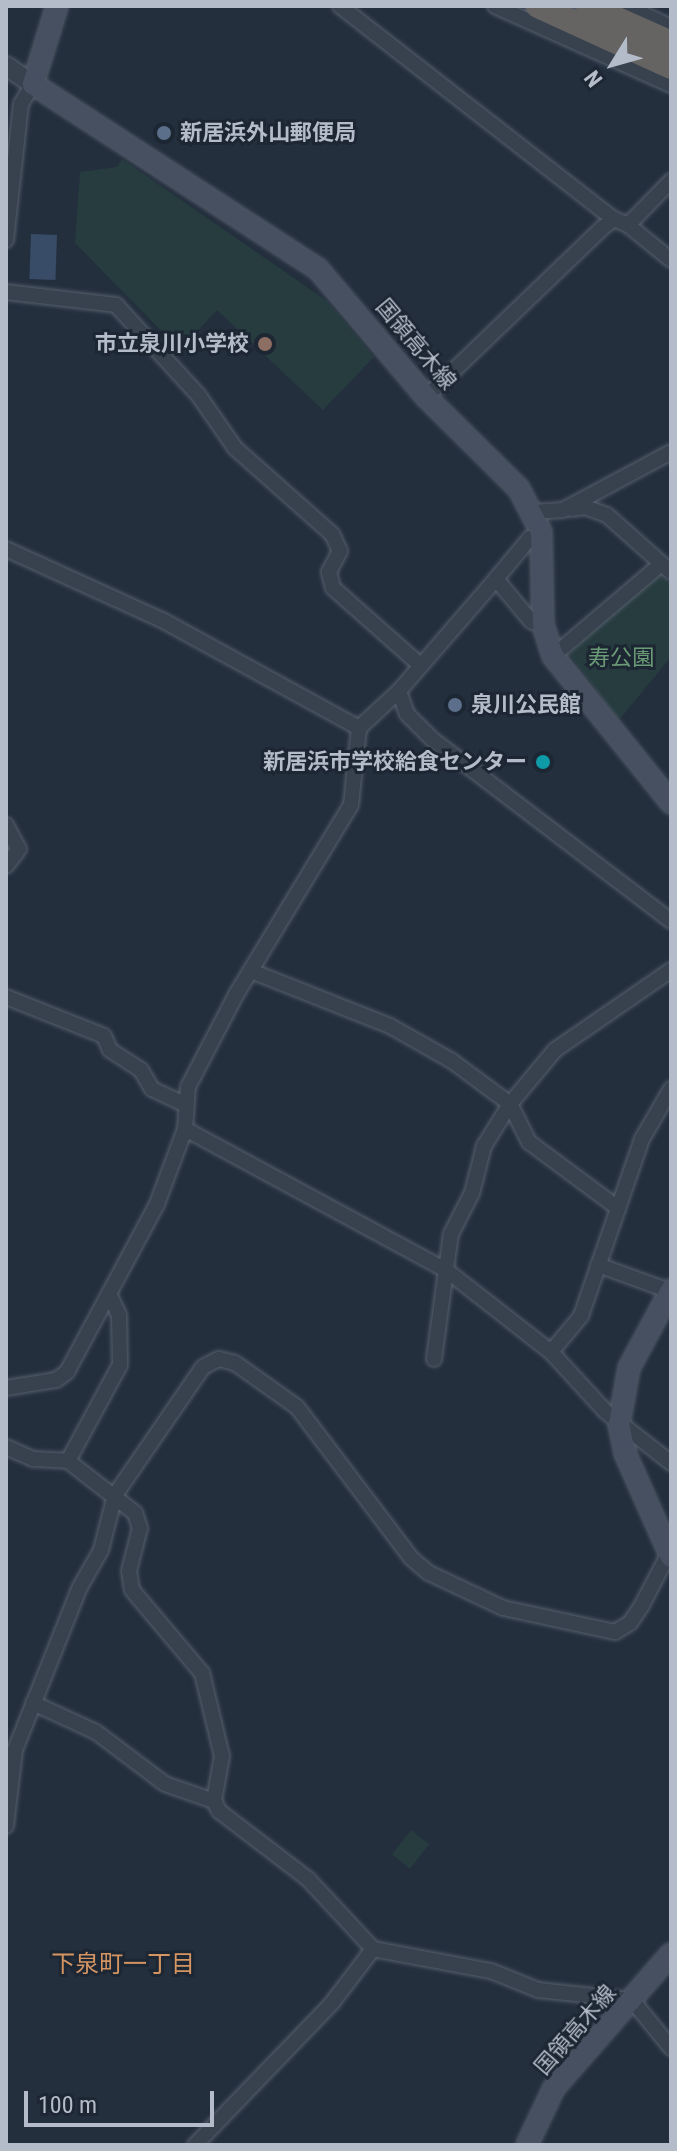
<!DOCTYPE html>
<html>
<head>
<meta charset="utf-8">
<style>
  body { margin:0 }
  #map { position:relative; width:677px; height:2151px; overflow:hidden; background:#242f3e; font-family:"Roboto Condensed","Noto Sans JP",sans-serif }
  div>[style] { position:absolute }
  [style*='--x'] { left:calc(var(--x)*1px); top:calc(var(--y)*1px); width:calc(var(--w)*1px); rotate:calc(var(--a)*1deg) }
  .green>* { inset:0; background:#263c3f; transform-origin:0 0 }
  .water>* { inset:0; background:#394c67; transform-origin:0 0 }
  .roads { filter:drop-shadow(0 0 2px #565f6c) drop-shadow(0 0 2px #565f6c) }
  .minor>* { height:14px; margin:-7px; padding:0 7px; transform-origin:7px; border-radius:7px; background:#38414e }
  .tertiary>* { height:18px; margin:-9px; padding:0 9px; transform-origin:9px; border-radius:9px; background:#38414e }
  .secondary>* { height:20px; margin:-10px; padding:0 10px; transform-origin:10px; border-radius:10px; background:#465061 }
  .trunk>* { height:24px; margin:-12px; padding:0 12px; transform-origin:12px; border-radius:12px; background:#656462 }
  .dots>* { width:22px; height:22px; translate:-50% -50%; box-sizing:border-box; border:4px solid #1d2633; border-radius:50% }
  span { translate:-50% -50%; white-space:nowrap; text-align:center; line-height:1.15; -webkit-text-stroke:6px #1d2633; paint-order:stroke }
  .poi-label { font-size:22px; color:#b4bcc9; font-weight:700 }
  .left { translate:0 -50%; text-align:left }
  .right { translate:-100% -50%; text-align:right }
  .street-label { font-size:22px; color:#b4bcc9 }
  .park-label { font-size:22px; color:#6b9a76 }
  .neighbourhood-label { font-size:24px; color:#d59563 }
  .frame { position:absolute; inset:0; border:8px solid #b4bcc9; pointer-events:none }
  .north { position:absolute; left:573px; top:24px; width:80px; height:80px; -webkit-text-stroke:6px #1d2633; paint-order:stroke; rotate:233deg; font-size:22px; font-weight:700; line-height:32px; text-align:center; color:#b4bcc9 }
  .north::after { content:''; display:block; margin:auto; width:28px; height:36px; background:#b4bcc9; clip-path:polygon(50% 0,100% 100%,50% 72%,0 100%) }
  .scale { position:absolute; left:24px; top:2091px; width:190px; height:36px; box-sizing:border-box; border:4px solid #b4bcc9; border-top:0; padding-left:10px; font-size:24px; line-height:28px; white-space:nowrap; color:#b4bcc9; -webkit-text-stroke:6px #1d2633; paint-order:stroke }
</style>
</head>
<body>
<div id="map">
  <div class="green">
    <i style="clip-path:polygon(122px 159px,327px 301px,374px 357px,323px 410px,217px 310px,180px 350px,75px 243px,80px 172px,117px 167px)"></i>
    <i style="clip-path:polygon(660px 576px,671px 583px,671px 657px,619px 720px,569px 654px,652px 577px)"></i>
    <i style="left:411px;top:1830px;width:23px;height:31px;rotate:38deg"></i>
  </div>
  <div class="water">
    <i style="left:31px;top:234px;width:26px;height:45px;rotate:2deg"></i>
  </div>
  <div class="roads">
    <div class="minor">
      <i style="--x:340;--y:6;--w:347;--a:37.9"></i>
      <i style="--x:495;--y:6;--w:193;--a:24.2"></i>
      <i style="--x:626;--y:6;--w:50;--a:25"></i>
      <i style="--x:628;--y:225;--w:55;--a:39.1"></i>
      <i style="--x:6;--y:240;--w:137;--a:-83.7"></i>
      <i style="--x:21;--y:104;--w:23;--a:-59"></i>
      <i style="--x:6;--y:292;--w:111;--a:6.7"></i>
      <i style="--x:116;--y:305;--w:123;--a:47.6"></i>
      <i style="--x:199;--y:396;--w:63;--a:55.3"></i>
      <i style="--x:235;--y:448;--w:130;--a:41.6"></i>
      <i style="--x:332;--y:534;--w:19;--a:65"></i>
      <i style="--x:340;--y:551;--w:24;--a:118"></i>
      <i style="--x:329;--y:572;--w:16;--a:76"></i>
      <i style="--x:333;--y:588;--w:116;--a:41.5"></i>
      <i style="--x:426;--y:397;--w:244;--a:-43.8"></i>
      <i style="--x:602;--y:228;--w:15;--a:-37"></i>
      <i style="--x:614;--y:219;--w:15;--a:23"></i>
      <i style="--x:628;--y:225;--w:62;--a:-45.7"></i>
      <i style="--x:571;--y:509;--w:14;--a:-8"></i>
      <i style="--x:585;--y:507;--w:23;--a:20"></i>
      <i style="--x:607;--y:515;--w:86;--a:41.7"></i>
      <i style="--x:534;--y:512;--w:29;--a:-4"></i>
      <i style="--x:563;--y:510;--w:123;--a:-28.2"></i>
      <i style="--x:541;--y:532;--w:13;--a:151"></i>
      <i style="--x:530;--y:538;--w:53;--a:129.7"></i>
      <i style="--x:496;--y:579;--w:55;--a:50.2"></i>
      <i style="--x:531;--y:621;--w:13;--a:18"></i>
      <i style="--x:6;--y:549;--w:171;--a:24.5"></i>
      <i style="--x:162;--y:620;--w:225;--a:28.7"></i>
      <i style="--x:553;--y:656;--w:142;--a:-40.4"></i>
      <i style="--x:399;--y:691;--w:24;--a:71"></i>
      <i style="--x:407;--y:714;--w:35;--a:45"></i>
      <i style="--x:432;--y:739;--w:300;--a:37.3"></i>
      <i style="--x:6;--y:825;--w:27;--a:62"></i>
      <i style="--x:19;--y:849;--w:21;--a:127"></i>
      <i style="--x:251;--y:971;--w:149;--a:21.6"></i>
      <i style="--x:390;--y:1026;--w:71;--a:29.4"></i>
      <i style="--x:452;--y:1061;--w:72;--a:36.6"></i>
      <i style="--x:510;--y:1104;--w:42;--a:63.4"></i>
      <i style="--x:529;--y:1142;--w:111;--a:36.6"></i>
      <i style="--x:6;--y:997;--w:105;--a:21.7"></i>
      <i style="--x:104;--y:1036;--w:15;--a:67"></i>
      <i style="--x:110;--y:1050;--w:37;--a:33"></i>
      <i style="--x:141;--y:1070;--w:22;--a:60"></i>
      <i style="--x:152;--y:1089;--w:35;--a:25"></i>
      <i style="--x:185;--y:1129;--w:297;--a:28.4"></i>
      <i style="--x:446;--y:1270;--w:133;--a:38"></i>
      <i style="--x:551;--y:1352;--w:81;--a:47.5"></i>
      <i style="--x:606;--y:1412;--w:83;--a:38.1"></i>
      <i style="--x:598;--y:1265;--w:77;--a:19.9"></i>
      <i style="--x:551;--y:1352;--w:47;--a:-50.2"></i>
      <i style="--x:581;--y:1316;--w:187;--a:-71"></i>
      <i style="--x:642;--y:1139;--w:58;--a:-59.9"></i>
      <i style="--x:434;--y:1359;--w:126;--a:-82.3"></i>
      <i style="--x:451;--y:1234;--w:46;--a:-62.9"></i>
      <i style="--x:472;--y:1193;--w:49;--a:-75.7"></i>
      <i style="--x:484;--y:1146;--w:49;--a:-58.2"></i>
      <i style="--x:510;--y:1104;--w:70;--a:-50.2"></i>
      <i style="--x:555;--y:1050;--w:141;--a:-34.6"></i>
      <i style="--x:6;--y:1388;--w:51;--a:-9.1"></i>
      <i style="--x:56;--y:1380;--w:14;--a:-36"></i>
      <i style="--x:67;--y:1372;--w:191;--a:-61.8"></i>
      <i style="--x:157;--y:1204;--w:80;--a:-69.5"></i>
      <i style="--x:185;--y:1129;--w:42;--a:-85.9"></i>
      <i style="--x:188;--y:1087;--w:106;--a:-62.5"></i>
      <i style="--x:237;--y:993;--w:220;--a:-58.8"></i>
      <i style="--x:351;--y:805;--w:77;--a:-84.1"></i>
      <i style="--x:359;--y:728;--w:54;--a:-42.8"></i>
      <i style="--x:399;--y:691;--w:148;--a:-49.1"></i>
      <i style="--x:6;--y:1447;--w:30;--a:24"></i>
      <i style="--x:33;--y:1459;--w:35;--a:3"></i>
      <i style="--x:68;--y:1461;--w:85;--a:37.8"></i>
      <i style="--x:135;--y:1513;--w:16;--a:72"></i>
      <i style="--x:140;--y:1528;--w:44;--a:104.3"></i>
      <i style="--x:129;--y:1571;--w:19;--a:81"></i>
      <i style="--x:132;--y:1590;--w:109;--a:49.9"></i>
      <i style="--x:202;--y:1673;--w:85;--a:76.5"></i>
      <i style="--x:222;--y:1756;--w:46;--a:100.1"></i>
      <i style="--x:214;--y:1801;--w:11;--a:63"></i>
      <i style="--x:219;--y:1811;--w:112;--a:37.4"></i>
      <i style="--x:308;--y:1879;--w:96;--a:47.1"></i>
      <i style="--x:373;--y:1949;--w:120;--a:10.6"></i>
      <i style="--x:491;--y:1971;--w:51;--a:22"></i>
      <i style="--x:538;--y:1990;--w:95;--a:6.1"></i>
      <i style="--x:632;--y:2000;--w:62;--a:50.9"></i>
      <i style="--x:68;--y:1461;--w:109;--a:-61.6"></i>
      <i style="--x:120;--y:1365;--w:50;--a:-91.1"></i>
      <i style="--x:119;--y:1315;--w:21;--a:-115"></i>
      <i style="--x:33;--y:1703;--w:69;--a:24.7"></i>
      <i style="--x:96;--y:1732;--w:86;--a:37"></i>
      <i style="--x:165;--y:1784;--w:52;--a:19.1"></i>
      <i style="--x:6;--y:1826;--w:77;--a:-83.2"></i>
      <i style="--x:15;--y:1750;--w:175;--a:-68.3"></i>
      <i style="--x:80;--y:1587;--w:43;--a:-60.4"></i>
      <i style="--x:101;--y:1550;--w:57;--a:-75.7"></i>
      <i style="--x:115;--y:1495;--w:155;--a:-55.5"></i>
      <i style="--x:203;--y:1367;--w:18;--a:-27"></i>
      <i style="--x:219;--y:1359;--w:16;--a:14"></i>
      <i style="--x:235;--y:1363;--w:76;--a:35.4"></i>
      <i style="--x:297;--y:1407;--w:189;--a:52.9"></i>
      <i style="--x:411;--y:1558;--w:23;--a:40"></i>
      <i style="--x:429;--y:1573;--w:82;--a:25.3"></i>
      <i style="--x:503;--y:1608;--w:115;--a:12.1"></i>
      <i style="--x:615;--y:1632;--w:17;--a:-31"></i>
      <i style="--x:630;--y:1623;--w:22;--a:-56"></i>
      <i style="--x:642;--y:1605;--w:59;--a:-62.6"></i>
      <i style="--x:195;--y:2145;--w:197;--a:-46"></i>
      <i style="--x:332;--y:2003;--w:68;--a:-52.8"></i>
    </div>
    <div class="tertiary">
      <i style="--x:6;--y:66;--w:32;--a:34"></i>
    </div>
    <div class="secondary">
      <i style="--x:57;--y:6;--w:82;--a:107.1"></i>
      <i style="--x:33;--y:84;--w:340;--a:33"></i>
      <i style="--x:318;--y:269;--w:167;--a:49.8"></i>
      <i style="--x:426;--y:397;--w:131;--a:44.7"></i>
      <i style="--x:519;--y:489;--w:48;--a:62.9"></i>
      <i style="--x:541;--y:532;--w:93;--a:88.8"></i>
      <i style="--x:543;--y:625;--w:33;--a:72"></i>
      <i style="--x:553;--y:656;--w:189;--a:51.2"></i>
      <i style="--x:671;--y:1290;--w:89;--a:118.3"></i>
      <i style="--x:629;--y:1368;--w:57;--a:100.1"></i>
      <i style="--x:619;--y:1424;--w:30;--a:78"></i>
      <i style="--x:625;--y:1453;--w:114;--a:66.1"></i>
      <i style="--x:527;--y:2145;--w:63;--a:-64.7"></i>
      <i style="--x:554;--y:2088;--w:178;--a:-48.9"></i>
    </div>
    <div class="trunk">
      <i style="--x:538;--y:6;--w:146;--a:24.6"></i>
      <i style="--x:588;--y:6;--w:91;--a:24"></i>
    </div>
  </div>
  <div class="dots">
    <i style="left:164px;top:133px;background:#5c6f8a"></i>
    <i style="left:265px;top:344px;background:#8d6e63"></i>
    <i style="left:455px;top:705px;background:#5c6f8a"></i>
    <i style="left:543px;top:762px;background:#0f9aa8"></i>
  </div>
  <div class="poi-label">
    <span class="left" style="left:180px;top:133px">新居浜外山郵便局</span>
    <span class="right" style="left:249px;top:344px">市立泉川小学校</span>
    <span class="left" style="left:471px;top:705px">泉川公民館</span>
    <span class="right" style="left:527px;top:762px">新居浜市学校給食センター</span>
  </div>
  <div class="street-label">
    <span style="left:416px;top:344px;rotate:50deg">国領高木線</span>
    <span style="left:575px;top:2030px;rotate:-49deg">国領高木線</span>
  </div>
  <div class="park-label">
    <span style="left:621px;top:658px">寿公園</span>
  </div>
  <div class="neighbourhood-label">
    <span style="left:123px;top:1965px">下泉町一丁目</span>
  </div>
  <div class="frame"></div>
  <div class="north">N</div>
  <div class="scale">100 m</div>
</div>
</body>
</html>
